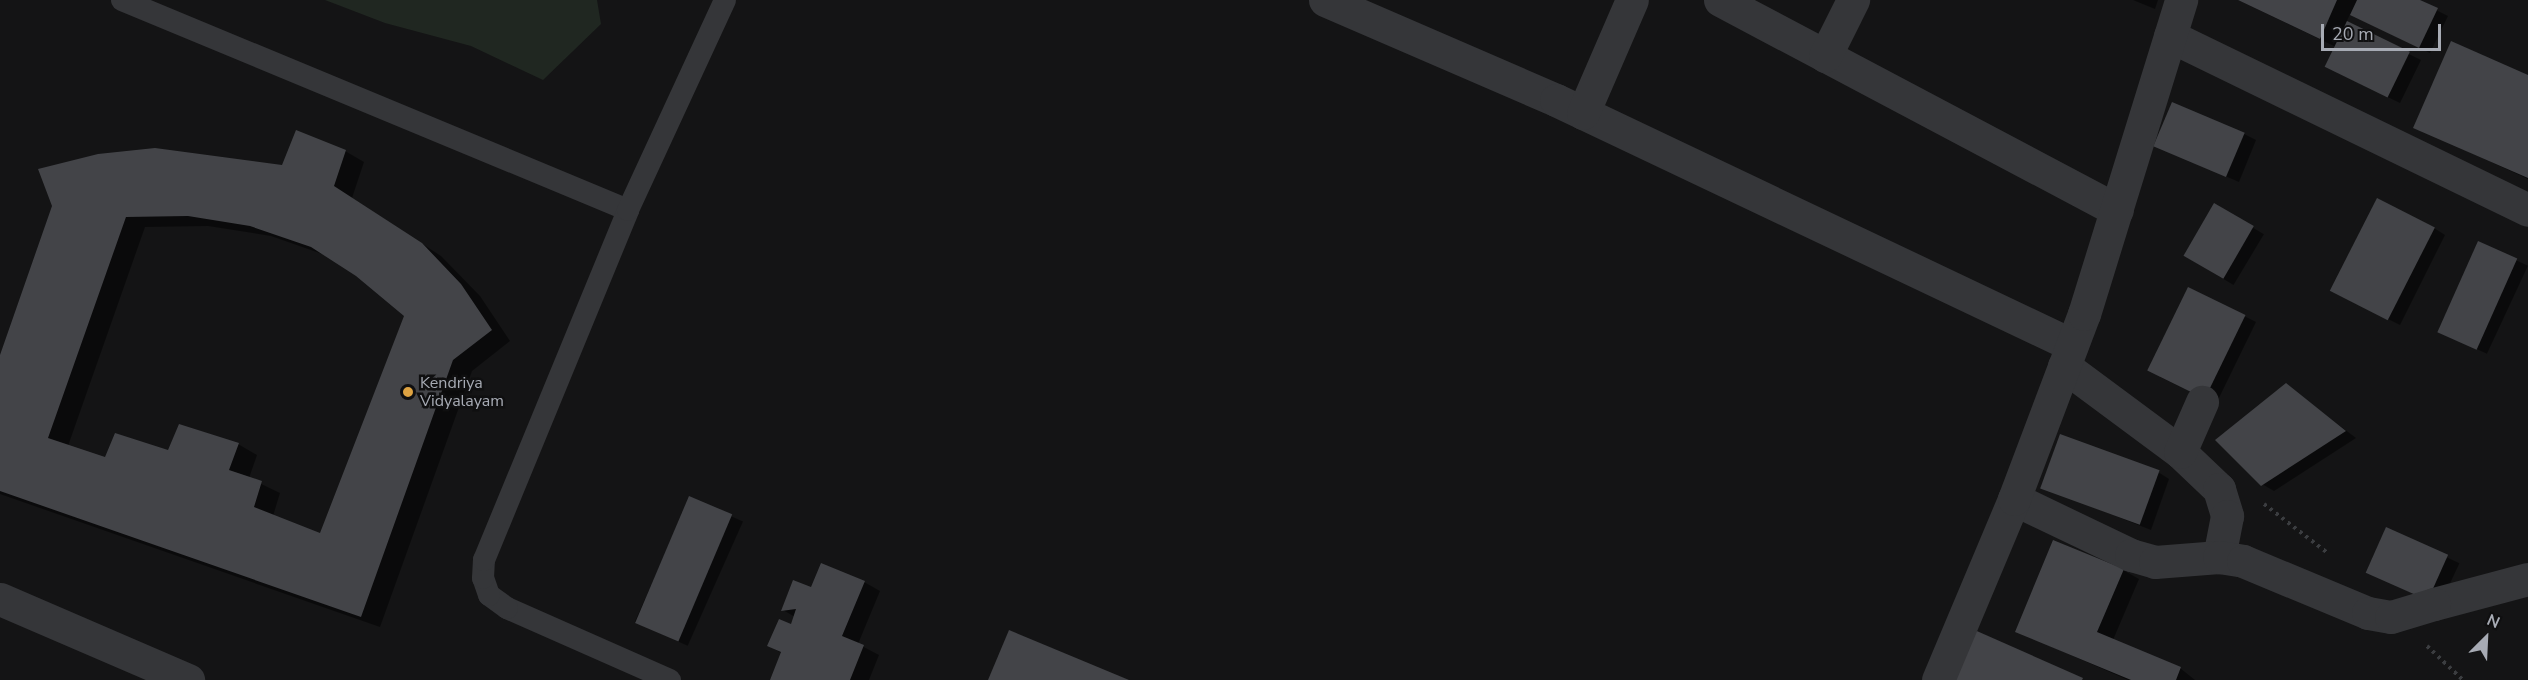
<!DOCTYPE html>
<html>
<head>
<meta charset="utf-8">
<style>
  body { margin:0 }
  #map { position:relative; width:2528px; height:680px; overflow:hidden; background:#141415; font-family:"Nunito Sans",sans-serif }
  div>[style] { position:absolute }
  [style*='--x'] { left:calc(var(--x)*1px); top:calc(var(--y)*1px); width:calc(var(--w)*1px); rotate:calc(var(--a)*1deg) }
  .green>* { inset:0; background:#202721 }
  .shadow>* { inset:0; background:#0007; transform-origin:0 0 }
  .building>* { inset:0; background:#434448; transform-origin:0 0 }
  .path>* { height:4px; margin-top:-2px; transform-origin:0; background:repeating-linear-gradient(90deg,#3b3d40 0 3px,transparent 0 7.5px) }
  .service>* { height:22px; margin:-11px; padding:0 11px; transform-origin:11px; border-radius:11px; background:#353639 }
  .minor>* { height:33px; margin:-16.5px; padding:0 16.5px; transform-origin:16.5px; border-radius:16.5px; background:#353639 }
  .minor-bridge>* { height:33px; margin:-16.5px; padding:0 16.5px; transform-origin:16.5px; border-radius:16.5px; background:#353639 }
  .dots>* { width:16px; height:16px; translate:-50% -50%; box-sizing:border-box; border:3px solid #0f0f10; border-radius:50% }
  span { translate:-50% -50%; white-space:nowrap; text-align:center; line-height:1.15; -webkit-text-stroke:5px #0f0f10; paint-order:stroke }
  .poi-label { font-size:16px; color:#a7abb4 }
  .left { translate:0 -50%; text-align:left }
  .north { position:absolute; left:2456px; top:608px; width:60px; height:60px; -webkit-text-stroke:4px #0f0f10; paint-order:stroke; rotate:24deg; font-size:16px; font-weight:700; line-height:24px; text-align:center; color:#a7abb4 }
  .north::after { content:''; display:block; margin:auto; width:21px; height:27px; background:#a7abb4; clip-path:polygon(50% 0,100% 100%,50% 72%,0 100%) }
  .scale { position:absolute; left:2321px; top:24px; width:120px; height:27px; box-sizing:border-box; border:3px solid #a7abb4; border-top:0; padding-left:8px; font-size:18px; line-height:21px; white-space:nowrap; color:#a7abb4; -webkit-text-stroke:4px #0f0f10; paint-order:stroke }
</style>
</head>
<body>
<div id="map">
  <div class="green">
    <i style="clip-path:polygon(325px 0,597px 0,601px 24px,543px 80px,471px 46px,385px 23px)"></i>
  </div>
  <div class="shadow">
    <i style="clip-path:polygon(2133px 0,2158px 0,2155px 9px)"></i>
    <i style="clip-path:polygon(2238px 0,2416px 0,2448px 16px,2430px 53px,2350px 14px,2346px 23px,2421px 60px,2400px 103px,2338px 73px,2336px 47px)"></i>
    <i style="clip-path:polygon(2528px 77px,2528px 179px,2415px 127px)"></i>
    <i style="clip-path:polygon(2244px 134px,2256px 140px,2239px 182px,2156px 146px)"></i>
    <i style="clip-path:polygon(evenodd,345px 151px,364px 162px,352px 198px,441px 256px,480px 296px,510px 341px,472px 371px,380px 627px,0 494px,0 359px,53px 206px,283px 167px,345px 151px,208px 226px,271px 236px,328px 256px,357px 275px,406px 316px,321px 535px,273px 516px,280px 493px,249px 478px,257px 455px,238px 444px,106px 459px,68px 446px,145px 227px,208px 226px)"></i>
    <i style="left:2215px;top:205px;width:57px;height:59px;rotate:31deg"></i>
    <i style="clip-path:polygon(2434px 228px,2445px 235px,2400px 325px,2344px 297px)"></i>
    <i style="left:2479px;top:243px;width:54px;height:97px;rotate:25deg"></i>
    <i style="clip-path:polygon(2244px 316px,2256px 322px,2216px 404px,2160px 377px)"></i>
    <i style="clip-path:polygon(2286px 385px,2356px 438px,2274px 491px,2262px 484px)"></i>
    <i style="clip-path:polygon(2158px 472px,2169px 479px,2151px 530px,2042px 487px)"></i>
    <i style="left:690px;top:498px;width:58px;height:136px;rotate:24deg"></i>
    <i style="left:2386px;top:529px;width:81px;height:47px;rotate:25deg"></i>
    <i style="clip-path:polygon(2123px 570px,2139px 579px,2113px 640px,2180px 668px,2195px 680px,2128px 680px,2016px 631px)"></i>
    <i style="clip-path:polygon(864px 582px,880px 591px,858px 644px,879px 655px,869px 680px,772px 680px,783px 654px,769px 646px,792px 625px,795px 617px,783px 610px,812px 589px)"></i>
  </div>
  <div class="building">
    <i style="clip-path:polygon(2238px 0,2337px 0,2320px 39px)"></i>
    <i style="clip-path:polygon(2357px 0,2420px 0,2438px 8px,2419px 48px,2350px 15px)"></i>
    <i style="left:2347px;top:21px;width:70px;height:51px;rotate:26deg"></i>
    <i style="clip-path:polygon(2451px 41px,2528px 75px,2528px 178px,2413px 128px)"></i>
    <i style="left:2172px;top:102px;width:79px;height:48px;rotate:23deg"></i>
    <i style="clip-path:polygon(evenodd,296px 130px,346px 150px,334px 186px,422px 243px,461px 284px,492px 330px,453px 360px,361px 617px,0 491px,0 355px,52px 206px,38px 169px,98px 154px,155px 148px,282px 165px,296px 130px,188px 216px,250px 226px,311px 247px,356px 276px,404px 316px,320px 533px,254px 507px,262px 481px,229px 470px,239px 443px,179px 424px,168px 450px,115px 433px,105px 457px,48px 438px,126px 217px,188px 216px)"></i>
    <i style="left:2377px;top:198px;width:65px;height:104px;rotate:27deg"></i>
    <i style="left:2214px;top:203px;width:46px;height:61px;rotate:30deg"></i>
    <i style="left:2478px;top:241px;width:43px;height:100px;rotate:24deg"></i>
    <i style="left:2188px;top:287px;width:64px;height:93px;rotate:26deg"></i>
    <i style="clip-path:polygon(2286px 383px,2346px 431px,2261px 486px,2215px 440px)"></i>
    <i style="left:2060px;top:434px;width:106px;height:58px;rotate:20deg"></i>
    <i style="left:689px;top:496px;width:47px;height:138px;rotate:23deg"></i>
    <i style="left:2386px;top:527px;width:68px;height:50px;rotate:24deg"></i>
    <i style="clip-path:polygon(2053px 540px,2124px 569px,2097px 632px,2181px 667px,2176px 680px,2131px 680px,2015px 632px)"></i>
    <i style="clip-path:polygon(821px 563px,865px 581px,842px 636px,864px 645px,850px 680px,770px 680px,781px 652px,767px 646px,779px 619px,791px 624px,796px 609px,781px 611px,793px 580px,811px 587px)"></i>
    <i style="clip-path:polygon(1970px 628px,2083px 678px,2082px 680px,1946px 680px)"></i>
    <i style="clip-path:polygon(1009px 630px,1129px 680px,988px 680px)"></i>
  </div>
  <div class="path">
    <i style="--x:2264;--y:504;--w:82;--a:37.6"></i>
    <i style="--x:2427;--y:646;--w:50;--a:43.4"></i>
  </div>
  <div class="service">
    <i style="--x:122;--y:0;--w:548;--a:22.54"></i>
    <i style="--x:670;--y:680;--w:178;--a:-156.2"></i>
    <i style="--x:507;--y:608;--w:22;--a:-144"></i>
    <i style="--x:489;--y:595;--w:18;--a:-109"></i>
    <i style="--x:483;--y:578;--w:18;--a:-87"></i>
    <i style="--x:484;--y:560;--w:378;--a:-67.6"></i>
    <i style="--x:628;--y:210;--w:231;--a:-65.2"></i>
  </div>
  <div class="minor">
    <i style="--x:1325;--y:0;--w:252;--a:23.4"></i>
    <i style="--x:1556;--y:100;--w:571;--a:25.4"></i>
    <i style="--x:1720;--y:0;--w:449;--a:27.9"></i>
    <i style="--x:2170;--y:36;--w:398;--a:25.9"></i>
    <i style="--x:1825;--y:56;--w:63;--a:-63.4"></i>
    <i style="--x:1583;--y:113;--w:123;--a:-66.6"></i>
    <i style="--x:2064;--y:366;--w:144;--a:36.6"></i>
    <i style="--x:2180;--y:452;--w:54;--a:43.5"></i>
    <i style="--x:2219;--y:489;--w:28;--a:73"></i>
    <i style="--x:2227;--y:516;--w:42;--a:101"></i>
    <i style="--x:2180;--y:452;--w:55;--a:-66.3"></i>
    <i style="--x:2014;--y:499;--w:130;--a:25.6"></i>
    <i style="--x:2131;--y:555;--w:25;--a:16"></i>
    <i style="--x:2155;--y:562;--w:64;--a:-4.5"></i>
    <i style="--x:2219;--y:557;--w:24;--a:9"></i>
    <i style="--x:2243;--y:561;--w:135;--a:22.6"></i>
    <i style="--x:2368;--y:613;--w:23;--a:10"></i>
    <i style="--x:0;--y:599;--w:205;--a:23.3"></i>
    <i style="--x:2434;--y:604;--w:97;--a:-14.9"></i>
    <i style="--x:1938;--y:680;--w:196;--a:-67.2"></i>
    <i style="--x:2014;--y:499;--w:198;--a:-69.3"></i>
    <i style="--x:2084;--y:314;--w:329;--a:-72.8"></i>
  </div>
  <div class="minor-bridge">
    <i style="--x:2391;--y:617;--w:45;--a:-16.8"></i>
  </div>
  <div class="dots">
    <i style="left:408px;top:392px;background:#dea342"></i>
  </div>
  <div class="poi-label">
    <span class="left" style="left:420px;top:392px">Kendriya<br>Vidyalayam</span>
  </div>
  <div class="north">N</div>
  <div class="scale">20 m</div>
</div>
</body>
</html>
